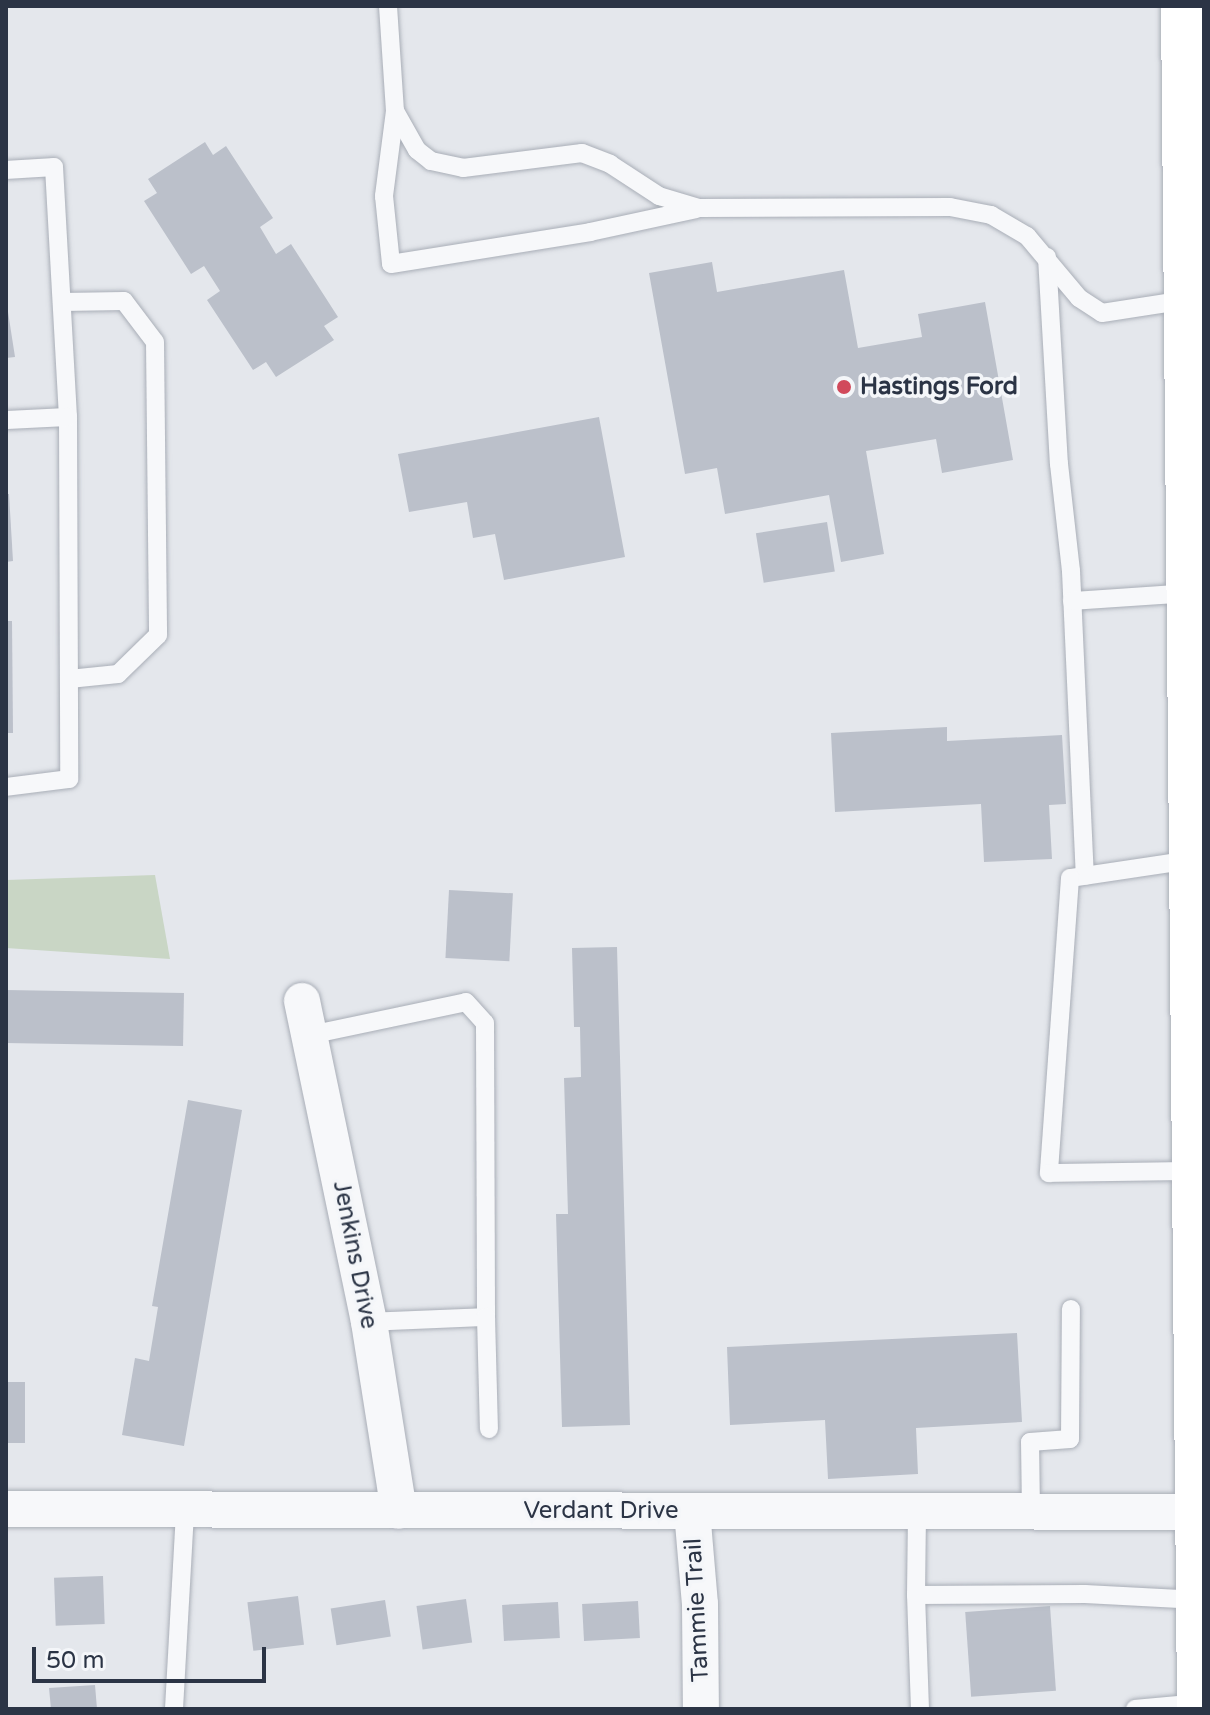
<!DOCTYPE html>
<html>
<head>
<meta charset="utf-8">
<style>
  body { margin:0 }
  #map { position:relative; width:1210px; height:1715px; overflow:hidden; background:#e4e7ec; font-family:"Varela Round",sans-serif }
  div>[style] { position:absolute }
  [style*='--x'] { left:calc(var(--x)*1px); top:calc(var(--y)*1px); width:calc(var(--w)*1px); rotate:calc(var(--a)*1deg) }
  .green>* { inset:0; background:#c9d6c5 }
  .building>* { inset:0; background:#bbc0ca; transform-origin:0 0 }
  .roads { filter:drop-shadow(0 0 2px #a9aeb7) drop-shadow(0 0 2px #a9aeb7) }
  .lane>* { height:18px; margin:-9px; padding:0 9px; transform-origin:9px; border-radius:9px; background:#f7f8fa }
  .street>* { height:36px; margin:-18px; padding:0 18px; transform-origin:18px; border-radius:18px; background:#f7f8fa }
  .primary>* { height:44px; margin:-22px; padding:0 22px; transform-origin:22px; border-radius:22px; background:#fff }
  .dots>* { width:22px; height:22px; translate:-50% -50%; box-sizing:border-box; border:4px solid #f4f6f9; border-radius:50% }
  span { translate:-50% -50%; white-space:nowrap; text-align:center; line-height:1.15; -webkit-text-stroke:7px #f4f6f9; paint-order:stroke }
  .poi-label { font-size:24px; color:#2b3445; font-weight:700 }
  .left { translate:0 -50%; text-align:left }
  .street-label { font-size:24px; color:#2b3445 }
  .frame { position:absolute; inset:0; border:8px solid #2b3445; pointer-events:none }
  .scale { position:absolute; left:32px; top:1647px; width:234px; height:36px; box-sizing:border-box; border:4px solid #2b3445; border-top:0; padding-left:10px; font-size:24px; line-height:28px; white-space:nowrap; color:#2b3445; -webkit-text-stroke:6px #f4f6f9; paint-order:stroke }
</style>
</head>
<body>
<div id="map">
  <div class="green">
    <i style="clip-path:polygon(155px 875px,170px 959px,6px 948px,6px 880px)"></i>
  </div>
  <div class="building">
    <i style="clip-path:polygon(205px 142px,213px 155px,226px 146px,273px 218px,260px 227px,276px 254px,291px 244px,338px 317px,324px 326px,334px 340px,276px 377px,266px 362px,253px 370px,207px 300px,220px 291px,204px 266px,191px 274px,144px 201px,157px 193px,148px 179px)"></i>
    <i style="clip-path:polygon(712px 262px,717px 292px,844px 270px,858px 348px,922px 337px,918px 314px,985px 302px,1013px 460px,942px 473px,936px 439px,866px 451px,884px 554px,841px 562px,829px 495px,725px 514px,717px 468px,685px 474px,649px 273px)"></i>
    <i style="clip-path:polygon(6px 299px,15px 357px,6px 358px)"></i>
    <i style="clip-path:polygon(599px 417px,625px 557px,504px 580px,495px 534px,473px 538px,467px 502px,409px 512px,398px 454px)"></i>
    <i style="clip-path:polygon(6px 494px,9px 494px,13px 561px,6px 562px)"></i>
    <i style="left:827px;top:522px;width:50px;height:72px;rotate:81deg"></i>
    <i style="clip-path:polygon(6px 621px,12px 621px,13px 733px,6px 733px)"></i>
    <i style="clip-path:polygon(947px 727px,947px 741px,1062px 735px,1066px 804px,1049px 805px,1052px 859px,984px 862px,981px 804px,835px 812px,831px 733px)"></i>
    <i style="left:449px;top:890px;width:64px;height:68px;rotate:3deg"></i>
    <i style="clip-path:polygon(617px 947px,630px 1425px,562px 1427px,556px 1214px,568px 1214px,564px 1078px,581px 1077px,580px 1027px,574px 1027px,572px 948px)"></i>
    <i style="left:6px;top:990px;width:178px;height:53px;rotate:1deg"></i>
    <i style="clip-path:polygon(188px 1100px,242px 1110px,184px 1446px,122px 1435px,135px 1358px,149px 1361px,158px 1307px,152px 1306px)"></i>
    <i style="clip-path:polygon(1017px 1333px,1022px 1422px,916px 1428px,918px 1474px,828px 1479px,825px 1420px,730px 1425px,727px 1347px)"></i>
    <i style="left:6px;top:1382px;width:19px;height:61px"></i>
    <i style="left:103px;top:1576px;width:48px;height:49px;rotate:88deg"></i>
    <i style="left:298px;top:1596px;width:49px;height:51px;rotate:83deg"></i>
    <i style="left:466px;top:1599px;width:44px;height:50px;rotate:82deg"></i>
    <i style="left:385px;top:1600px;width:37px;height:55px;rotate:81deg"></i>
    <i style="left:638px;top:1601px;width:37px;height:56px;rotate:87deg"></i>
    <i style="left:558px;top:1602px;width:36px;height:56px;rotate:87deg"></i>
    <i style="left:1050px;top:1606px;width:85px;height:85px;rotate:86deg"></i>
    <i style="clip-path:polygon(95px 1685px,97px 1709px,51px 1709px,49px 1688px)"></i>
  </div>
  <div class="roads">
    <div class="lane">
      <i style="--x:388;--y:6;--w:105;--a:86.2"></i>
      <i style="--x:395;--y:111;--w:86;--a:97.4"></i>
      <i style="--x:384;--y:196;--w:68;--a:84.1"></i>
      <i style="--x:391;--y:264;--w:202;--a:-9.1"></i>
      <i style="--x:590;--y:232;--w:108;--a:-12.2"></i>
      <i style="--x:395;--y:111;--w:45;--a:60.6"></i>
      <i style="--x:417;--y:150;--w:18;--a:38"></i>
      <i style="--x:431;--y:161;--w:33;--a:12"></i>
      <i style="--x:463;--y:168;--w:120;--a:-7.2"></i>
      <i style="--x:582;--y:153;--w:30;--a:21"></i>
      <i style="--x:610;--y:164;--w:59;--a:33.1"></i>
      <i style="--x:659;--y:196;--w:42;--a:16.7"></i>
      <i style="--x:699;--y:208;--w:251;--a:-0.2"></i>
      <i style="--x:950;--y:207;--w:42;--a:11"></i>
      <i style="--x:991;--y:215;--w:42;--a:30.3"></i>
      <i style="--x:1027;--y:236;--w:81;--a:50"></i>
      <i style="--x:1079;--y:298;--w:27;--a:33"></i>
      <i style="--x:1102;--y:313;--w:85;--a:-8.8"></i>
      <i style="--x:6;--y:170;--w:48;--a:-3.6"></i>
      <i style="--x:54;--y:167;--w:250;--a:86.8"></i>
      <i style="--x:68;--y:417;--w:362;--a:89.8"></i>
      <i style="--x:69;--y:779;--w:64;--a:172.8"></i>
      <i style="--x:1047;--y:257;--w:207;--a:86.7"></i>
      <i style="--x:1059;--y:464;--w:108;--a:83.6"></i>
      <i style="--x:1071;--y:571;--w:305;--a:87.4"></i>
      <i style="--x:62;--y:302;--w:62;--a:-0.9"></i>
      <i style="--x:124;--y:301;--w:51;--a:52.9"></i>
      <i style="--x:155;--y:342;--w:293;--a:89.4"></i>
      <i style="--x:158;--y:635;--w:56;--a:135.7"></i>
      <i style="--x:118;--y:674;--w:49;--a:174.2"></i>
      <i style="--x:6;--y:420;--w:62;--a:-2.8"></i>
      <i style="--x:1072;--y:601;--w:117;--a:-3.9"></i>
      <i style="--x:1191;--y:860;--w:122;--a:171.5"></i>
      <i style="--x:1070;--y:878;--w:296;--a:94.1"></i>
      <i style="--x:1049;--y:1173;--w:145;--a:-0.8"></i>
      <i style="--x:310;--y:1035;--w:159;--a:-11.9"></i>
      <i style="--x:466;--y:1002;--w:28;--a:48"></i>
      <i style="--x:485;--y:1023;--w:294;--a:89.8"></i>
      <i style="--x:486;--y:1317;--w:117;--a:177.6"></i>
      <i style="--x:486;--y:1317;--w:112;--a:88.5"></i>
      <i style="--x:1031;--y:1512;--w:70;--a:-90.8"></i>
      <i style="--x:1030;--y:1442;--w:40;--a:-4.3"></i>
      <i style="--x:1070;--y:1439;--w:130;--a:-89.6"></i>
      <i style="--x:916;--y:1595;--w:83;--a:-89.3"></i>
      <i style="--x:174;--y:1709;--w:199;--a:-86.8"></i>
      <i style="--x:920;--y:1709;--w:114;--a:-92"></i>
      <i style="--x:916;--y:1595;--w:169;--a:-0.3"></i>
      <i style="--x:1085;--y:1594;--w:114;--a:3"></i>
      <i style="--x:1135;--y:1709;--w:65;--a:-5.3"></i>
    </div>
    <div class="street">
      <i style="--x:302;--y:1001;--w:328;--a:78.2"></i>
      <i style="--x:369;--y:1322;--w:191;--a:81"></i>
      <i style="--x:6;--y:1509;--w:1191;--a:0.14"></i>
      <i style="--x:692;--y:1511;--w:93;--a:85.1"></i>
      <i style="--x:700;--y:1604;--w:105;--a:89.5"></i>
    </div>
    <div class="primary">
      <i style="--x:1183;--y:6;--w:1703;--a:89.46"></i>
    </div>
  </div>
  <div class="dots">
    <i style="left:844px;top:387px;background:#d1495b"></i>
  </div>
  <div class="poi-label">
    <span class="left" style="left:860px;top:387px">Hastings Ford</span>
  </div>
  <div class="street-label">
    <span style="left:355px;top:1255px;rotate:79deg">Jenkins Drive</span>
    <span style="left:601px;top:1511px">Verdant Drive</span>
    <span style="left:697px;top:1610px;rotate:-93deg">Tammie Trail</span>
  </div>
  <div class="frame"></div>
  <div class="scale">50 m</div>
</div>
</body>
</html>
